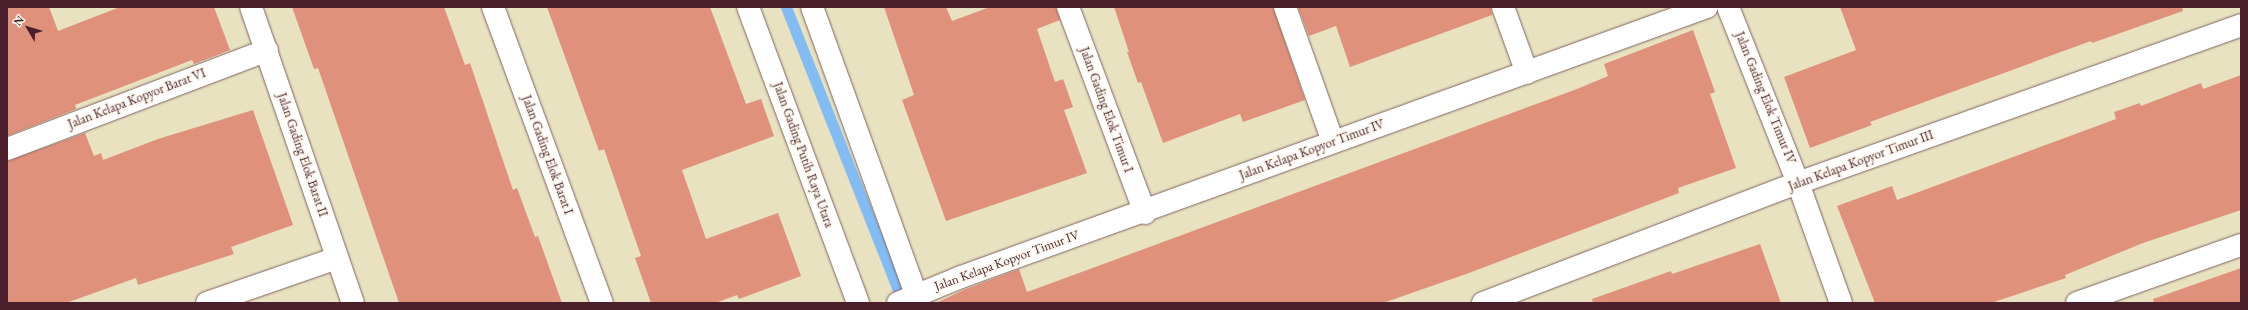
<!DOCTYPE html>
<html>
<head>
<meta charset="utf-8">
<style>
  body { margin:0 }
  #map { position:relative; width:2248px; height:310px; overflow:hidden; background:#e8e2c1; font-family:"EB Garamond",serif }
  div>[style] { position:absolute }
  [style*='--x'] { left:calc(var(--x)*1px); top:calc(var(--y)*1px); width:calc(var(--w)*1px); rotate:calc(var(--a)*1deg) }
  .stream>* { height:11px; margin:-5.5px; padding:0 5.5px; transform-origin:5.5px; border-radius:5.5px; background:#82bcf3 }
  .building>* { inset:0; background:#e0917c }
  .roads { filter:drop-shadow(0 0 1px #816360) drop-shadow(0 0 1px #816360) }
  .minor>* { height:22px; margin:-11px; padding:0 11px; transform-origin:11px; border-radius:11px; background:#fff }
  .tertiary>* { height:22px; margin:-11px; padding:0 11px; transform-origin:11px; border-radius:11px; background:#fff }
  span { translate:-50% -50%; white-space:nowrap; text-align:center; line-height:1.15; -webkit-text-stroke:3.5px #fbf7ec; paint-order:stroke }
  .street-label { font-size:13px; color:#4a1f2b }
  .frame { position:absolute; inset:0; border:8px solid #4a1f2b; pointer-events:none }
  .north { position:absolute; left:8px; top:8px; width:40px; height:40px; -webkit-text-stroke:3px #fbf7ec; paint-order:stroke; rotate:308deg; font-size:11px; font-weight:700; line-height:16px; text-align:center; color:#4a1f2b }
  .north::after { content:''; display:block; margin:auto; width:14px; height:18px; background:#4a1f2b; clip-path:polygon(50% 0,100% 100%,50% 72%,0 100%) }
</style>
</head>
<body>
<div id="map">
  <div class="stream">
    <i style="--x:786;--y:7;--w:318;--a:68.4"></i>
  </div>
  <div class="building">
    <i style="clip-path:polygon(7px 7px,49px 7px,58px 31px,120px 7px,214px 7px,230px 50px,194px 64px,192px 60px,75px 105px,76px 109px,7px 136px)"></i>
    <i style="clip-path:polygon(292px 7px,444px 7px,465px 65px,470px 63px,513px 190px,517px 188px,535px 237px,538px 236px,562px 303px,399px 303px,318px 68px,314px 69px)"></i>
    <i style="clip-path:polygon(547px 7px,710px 7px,746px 104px,761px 99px,774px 136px,682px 170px,706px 239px,778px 213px,801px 276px,739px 299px,737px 295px,715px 303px,651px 303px,635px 258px,641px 256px,604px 149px,599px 151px)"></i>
    <i style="clip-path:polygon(884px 7px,946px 7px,952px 21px,990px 7px,1056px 7px,1060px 20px,1037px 29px,1055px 82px,1063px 79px,1073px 107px,1064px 110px,1087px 173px,946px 221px,902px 100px,914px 95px)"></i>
    <i style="clip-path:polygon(1114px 7px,1273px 7px,1305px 100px,1243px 122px,1240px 114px,1163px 143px,1141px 82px,1138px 83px,1127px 52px,1129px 52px)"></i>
    <i style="clip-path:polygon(1298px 7px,1491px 7px,1492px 15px,1350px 67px,1336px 26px,1309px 36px)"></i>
    <i style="clip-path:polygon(1840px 7px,2182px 7px,2183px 11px,2092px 43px,2091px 41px,1870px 122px,1872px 125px,1810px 148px,1784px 77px,1856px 50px)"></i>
    <i style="clip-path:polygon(1693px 30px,1715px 92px,1710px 94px,1736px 168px,1678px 188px,1679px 193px,1469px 273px,1383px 303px,936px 303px,966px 289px,1019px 269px,1027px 292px,1079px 273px,1577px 89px,1608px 76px,1604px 64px)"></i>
    <i style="clip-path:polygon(2241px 75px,2241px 210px,2143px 243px,2065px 275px,2066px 278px,1991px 303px,1875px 303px,1837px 206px,1892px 186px,1897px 200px,2116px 119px,2114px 112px,2140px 103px,2141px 106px,2201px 83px,2203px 89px)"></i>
    <i style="clip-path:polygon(253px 110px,293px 225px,231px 247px,234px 254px,138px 285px,136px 278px,66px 303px,7px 303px,7px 161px,85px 133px,94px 156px,101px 153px,103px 160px,158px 139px)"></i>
    <i style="clip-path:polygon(1760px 244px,1781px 303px,1593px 303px,1592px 299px,1671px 271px,1672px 274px)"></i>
    <i style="clip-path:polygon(2241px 268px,2241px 303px,2154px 303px,2153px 299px)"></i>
  </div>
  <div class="roads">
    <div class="minor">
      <i style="--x:251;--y:7;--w:313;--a:71"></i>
      <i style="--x:493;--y:7;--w:315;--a:69.8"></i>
      <i style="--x:1068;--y:7;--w:220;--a:69.5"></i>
      <i style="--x:1285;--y:7;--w:143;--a:70.4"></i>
      <i style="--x:1503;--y:7;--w:70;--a:70"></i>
      <i style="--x:1728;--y:7;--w:189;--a:68.3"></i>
      <i style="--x:1798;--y:183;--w:127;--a:70.3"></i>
      <i style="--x:7;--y:149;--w:278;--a:-20.8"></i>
      <i style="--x:207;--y:303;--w:138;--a:-19.1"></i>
      <i style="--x:898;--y:303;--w:68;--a:-22.4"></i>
      <i style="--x:961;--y:277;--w:793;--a:-19.9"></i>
      <i style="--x:1483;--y:303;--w:337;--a:-20.9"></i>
      <i style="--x:1798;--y:183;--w:470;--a:-19.6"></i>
      <i style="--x:2077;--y:303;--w:174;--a:-19.5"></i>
    </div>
    <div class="tertiary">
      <i style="--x:748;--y:7;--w:316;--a:69.6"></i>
      <i style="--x:812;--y:7;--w:315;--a:70.1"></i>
    </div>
  </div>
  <div class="street-label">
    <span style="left:1765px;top:98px;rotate:68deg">Jalan Gading Elok Timur IV</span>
    <span style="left:137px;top:99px;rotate:-21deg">Jalan Kelapa Kopyor Barat VI</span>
    <span style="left:1106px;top:110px;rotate:70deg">Jalan Gading Elok Timur I</span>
    <span style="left:1312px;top:150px;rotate:-20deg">Jalan Kelapa Kopyor Timur IV</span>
    <span style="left:302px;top:155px;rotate:71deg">Jalan Gading Elok Barat II</span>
    <span style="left:547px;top:155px;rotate:70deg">Jalan Gading Elok Barat I</span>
    <span style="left:803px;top:155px;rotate:70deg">Jalan Gading Putih Raya Utara</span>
    <span style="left:1861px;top:161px;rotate:-20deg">Jalan Kelapa Kopyor Timur III</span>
    <span style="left:1007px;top:261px;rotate:-20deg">Jalan Kelapa Kopyor Timur IV</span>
  </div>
  <div class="frame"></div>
  <div class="north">N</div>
</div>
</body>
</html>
